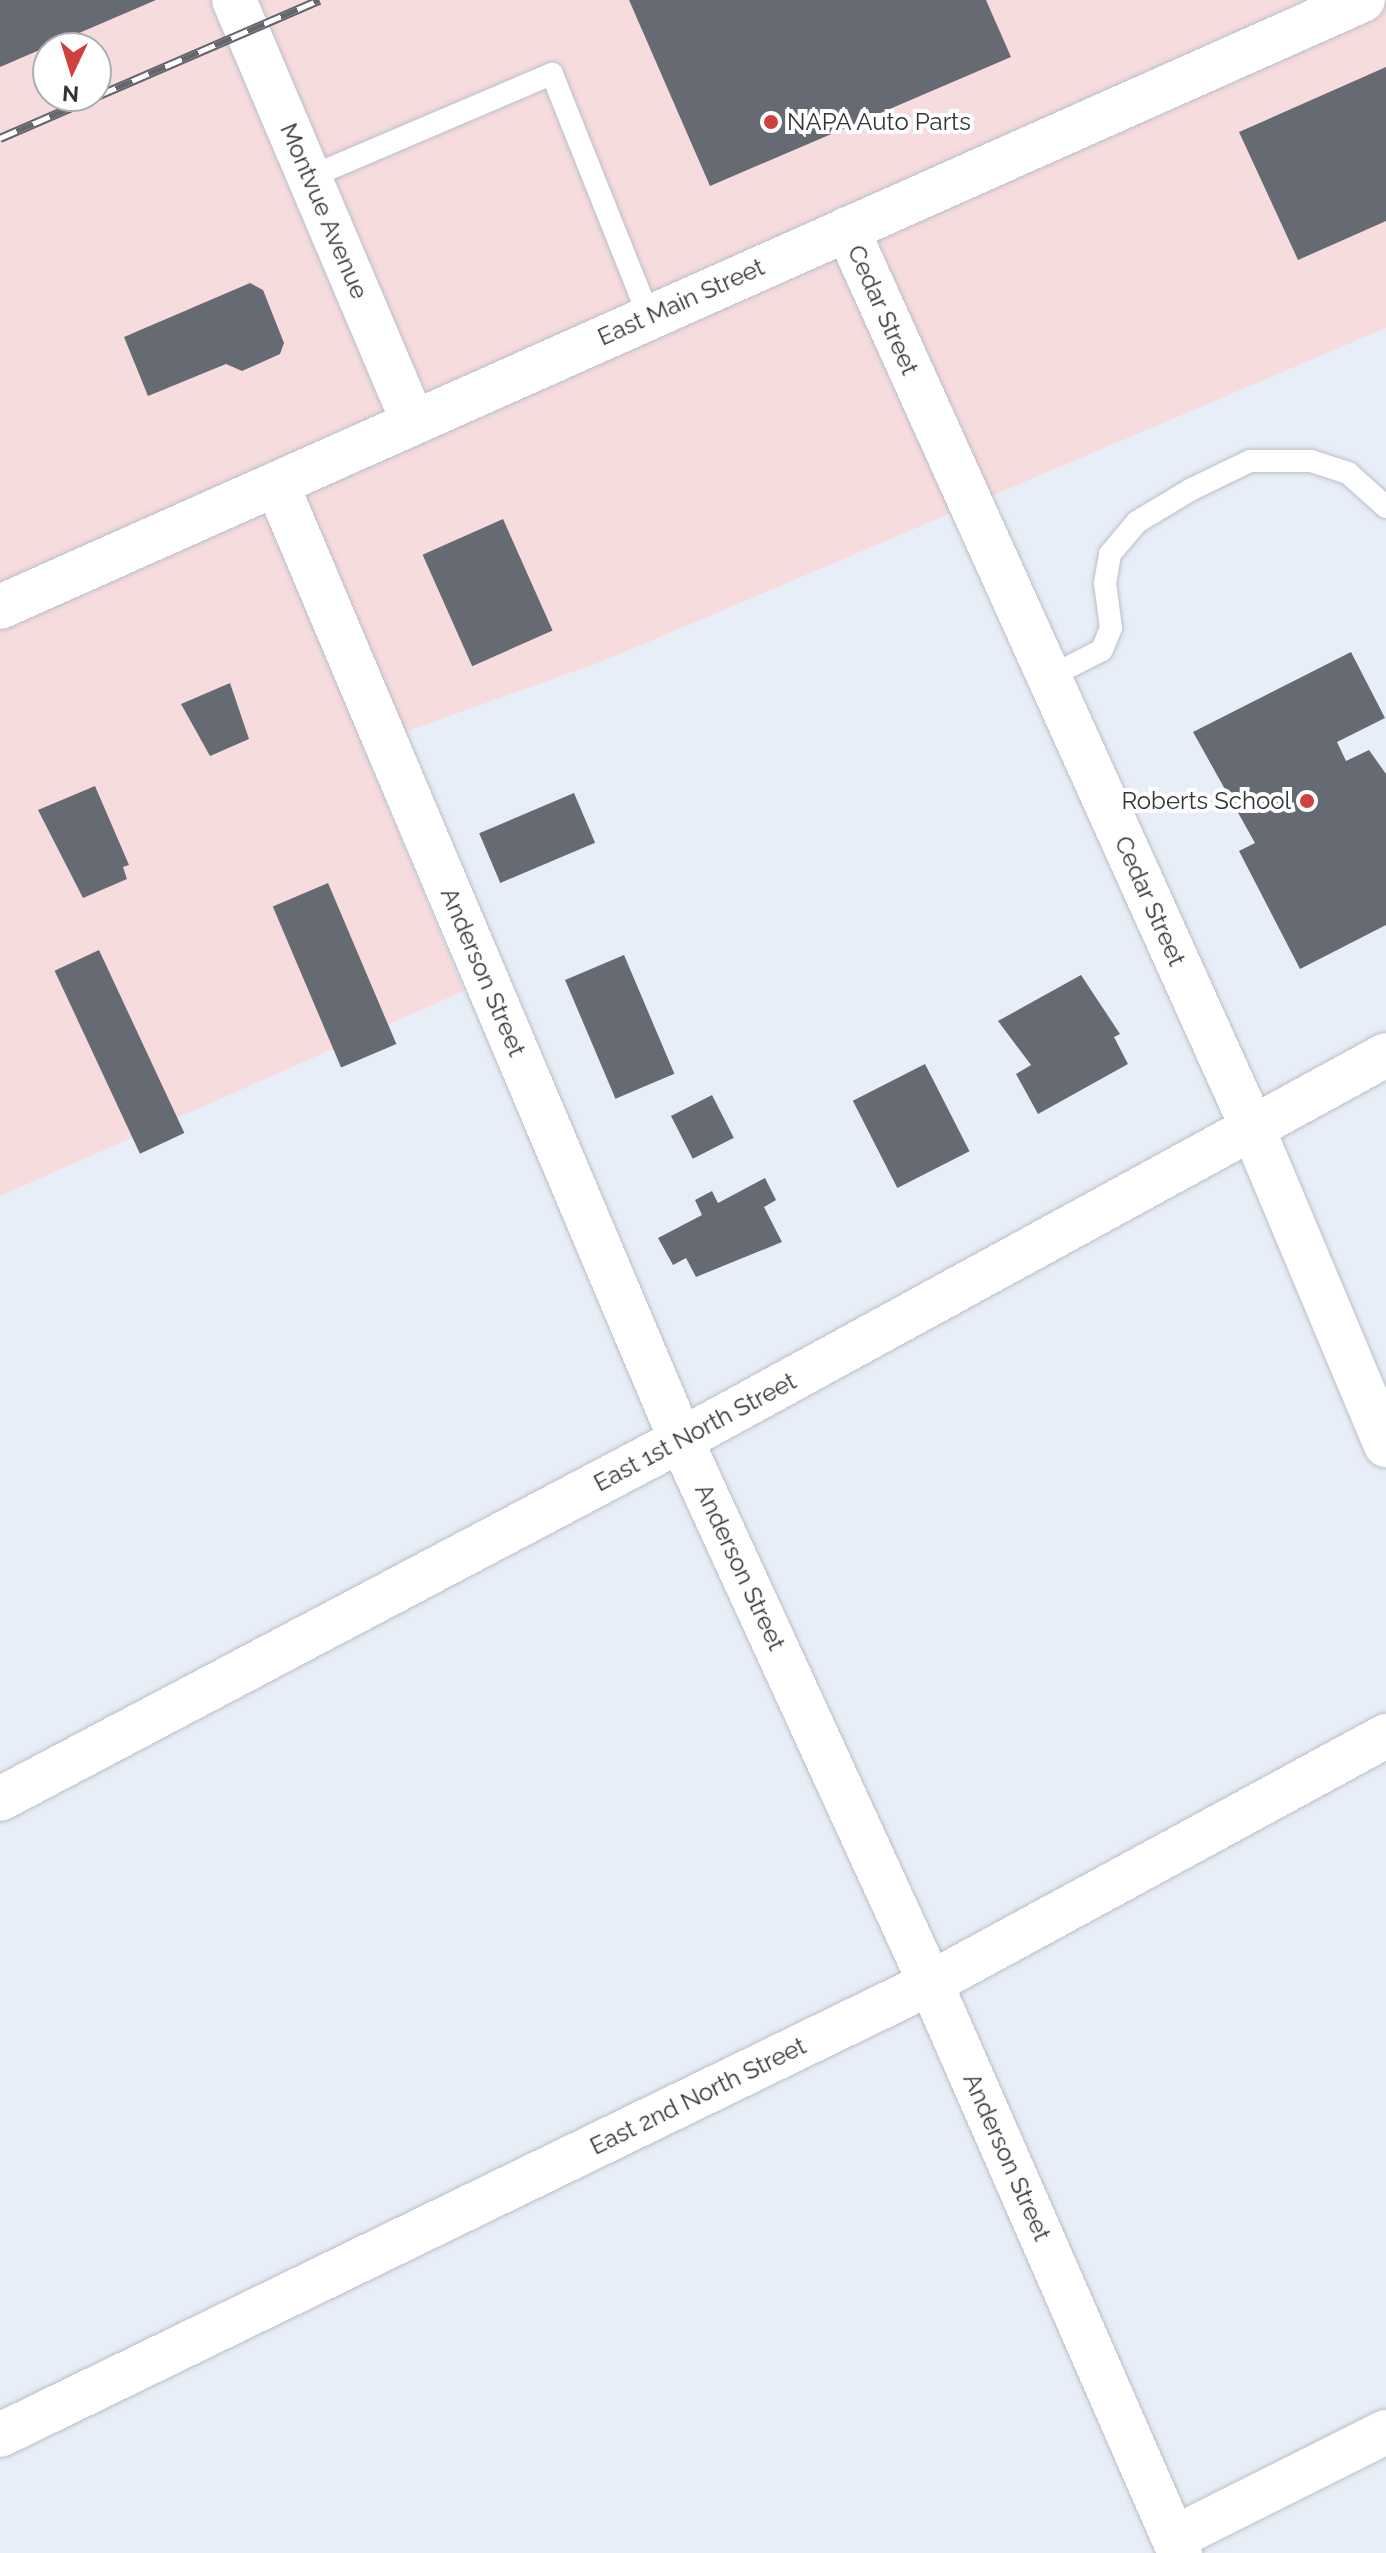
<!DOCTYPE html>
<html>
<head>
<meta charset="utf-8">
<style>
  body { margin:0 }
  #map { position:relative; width:1386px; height:2553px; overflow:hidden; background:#e8eef7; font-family:Raleway,sans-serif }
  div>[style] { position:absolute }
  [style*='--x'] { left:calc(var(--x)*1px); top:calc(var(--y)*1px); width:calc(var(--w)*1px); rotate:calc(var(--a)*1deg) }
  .commercial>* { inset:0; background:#f7dcdd }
  .building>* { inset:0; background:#666a72; transform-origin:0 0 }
  .roads { filter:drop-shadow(0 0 2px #babfc9) drop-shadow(0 0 2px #babfc9) }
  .service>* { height:22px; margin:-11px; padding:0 11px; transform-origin:11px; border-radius:11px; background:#fff }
  .minor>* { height:44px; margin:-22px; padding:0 22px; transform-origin:22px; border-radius:22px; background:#fff }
  .secondary>* { height:44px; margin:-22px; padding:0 22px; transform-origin:22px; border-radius:22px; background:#fff }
  .rail>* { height:9px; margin-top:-4.5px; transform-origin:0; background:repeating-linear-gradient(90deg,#fff 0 18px,#63666b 0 36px); box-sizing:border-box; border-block:2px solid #63666b }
  .dots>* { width:22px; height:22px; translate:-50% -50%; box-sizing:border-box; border:4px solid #fff; border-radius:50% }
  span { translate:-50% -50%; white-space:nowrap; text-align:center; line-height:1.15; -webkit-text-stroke:8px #fff; paint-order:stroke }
  .poi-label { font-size:24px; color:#323437 }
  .left { translate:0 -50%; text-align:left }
  .right { translate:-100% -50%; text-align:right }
  .street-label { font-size:24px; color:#323437 }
  .north { position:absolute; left:32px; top:32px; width:80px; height:80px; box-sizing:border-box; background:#fff; border:2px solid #adaeaf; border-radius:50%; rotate:184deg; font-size:22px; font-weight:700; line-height:32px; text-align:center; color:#323437 }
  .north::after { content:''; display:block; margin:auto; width:28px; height:36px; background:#cf403f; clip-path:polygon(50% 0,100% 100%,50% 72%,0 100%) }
</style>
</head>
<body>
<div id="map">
  <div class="commercial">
    <i style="clip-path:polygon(evenodd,0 0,1386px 0,1386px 328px,606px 660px,363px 747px,464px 991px,0 1196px,0 0,48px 48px,96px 48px,96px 96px,48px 96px,48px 48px)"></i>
  </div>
  <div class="building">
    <i style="clip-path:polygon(0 0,156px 0,0 67px)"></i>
    <i style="clip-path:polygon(629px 0,986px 0,1011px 57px,710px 186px)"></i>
    <i style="clip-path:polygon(1386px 67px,1386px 221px,1298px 260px,1239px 132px)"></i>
    <i style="clip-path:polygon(250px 283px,263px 290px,284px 343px,280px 354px,242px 371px,226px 364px,148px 396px,124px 337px)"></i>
    <i style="left:503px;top:519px;width:122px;height:88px;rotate:66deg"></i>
    <i style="clip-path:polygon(1351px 652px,1385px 718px,1337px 742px,1346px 761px,1369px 750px,1386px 774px,1386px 925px,1300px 969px,1239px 851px,1255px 843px,1193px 732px)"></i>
    <i style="clip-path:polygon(230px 683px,249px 739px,210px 756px,181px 704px)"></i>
    <i style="clip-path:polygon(95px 786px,129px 865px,123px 867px,127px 879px,83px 898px,38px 810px)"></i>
    <i style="left:574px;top:793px;width:54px;height:103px;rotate:67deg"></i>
    <i style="left:328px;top:883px;width:175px;height:60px;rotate:67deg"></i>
    <i style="left:99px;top:950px;width:202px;height:49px;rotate:65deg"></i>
    <i style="left:624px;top:955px;width:129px;height:64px;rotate:67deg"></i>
    <i style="clip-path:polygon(1081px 975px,1120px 1034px,1114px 1037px,1128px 1064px,1038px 1114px,1016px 1074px,1031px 1065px,998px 1021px)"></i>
    <i style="left:925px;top:1064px;width:98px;height:81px;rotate:63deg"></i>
    <i style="left:712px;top:1095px;width:48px;height:46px;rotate:63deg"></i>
    <i style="clip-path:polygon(765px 1178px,776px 1200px,764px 1207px,782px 1242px,696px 1277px,686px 1258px,673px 1265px,658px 1238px,702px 1215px,695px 1200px,712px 1191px,718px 1203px)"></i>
  </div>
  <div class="roads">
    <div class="service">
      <i style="--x:310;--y:177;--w:263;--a:-23.1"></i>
      <i style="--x:552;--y:74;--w:261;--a:68.2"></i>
      <i style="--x:1049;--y:677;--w:59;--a:-27"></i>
      <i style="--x:1102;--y:650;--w:24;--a:-68"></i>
      <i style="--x:1111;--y:628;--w:45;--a:-97.6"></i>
      <i style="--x:1105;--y:583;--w:29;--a:-80"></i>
      <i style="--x:1110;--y:554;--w:42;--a:-49.8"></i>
      <i style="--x:1137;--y:522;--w:64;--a:-31"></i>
      <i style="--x:1192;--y:489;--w:64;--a:-25.8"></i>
      <i style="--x:1250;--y:461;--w:61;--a:0"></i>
      <i style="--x:1311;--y:461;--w:39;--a:18"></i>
      <i style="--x:1348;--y:473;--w:51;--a:41.8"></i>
    </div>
    <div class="minor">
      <i style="--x:234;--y:0;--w:457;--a:67"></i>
      <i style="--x:847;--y:229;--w:987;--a:65.72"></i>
      <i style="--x:1253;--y:1129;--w:343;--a:67.2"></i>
      <i style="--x:277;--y:485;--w:1037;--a:67.07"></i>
      <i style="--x:681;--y:1440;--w:616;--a:65.35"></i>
      <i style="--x:938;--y:2000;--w:604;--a:66.37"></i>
      <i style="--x:0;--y:607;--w:1492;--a:-24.01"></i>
      <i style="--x:0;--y:2435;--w:1035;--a:-25.9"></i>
      <i style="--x:931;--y:1983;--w:518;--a:-28.5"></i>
      <i style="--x:1174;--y:2538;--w:237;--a:-26.6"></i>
    </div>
    <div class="secondary">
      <i style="--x:0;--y:1799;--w:770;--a:-27.8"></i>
      <i style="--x:681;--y:1440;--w:803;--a:-28.64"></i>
    </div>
  </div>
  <div class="rail">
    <i style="--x:0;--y:138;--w:348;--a:-23.4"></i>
  </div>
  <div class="dots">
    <i style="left:771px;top:122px;background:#cf403f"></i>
    <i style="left:1307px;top:801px;background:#cf403f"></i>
  </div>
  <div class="poi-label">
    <span class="left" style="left:787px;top:122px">NAPA Auto Parts</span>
    <span class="right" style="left:1291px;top:801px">Roberts School</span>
  </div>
  <div class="street-label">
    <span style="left:324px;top:211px;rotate:67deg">Montvue Avenue</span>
    <span style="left:681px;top:302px;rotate:-24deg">East Main Street</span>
    <span style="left:883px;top:310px;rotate:66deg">Cedar Street</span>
    <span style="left:1150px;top:901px;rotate:66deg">Cedar Street</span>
    <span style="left:483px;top:972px;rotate:67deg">Anderson Street</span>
    <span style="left:695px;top:1432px;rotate:-28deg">East 1st North Street</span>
    <span style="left:740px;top:1567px;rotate:65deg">Anderson Street</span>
    <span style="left:698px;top:2096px;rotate:-26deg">East 2nd North Street</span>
    <span style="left:1007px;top:2157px;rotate:66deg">Anderson Street</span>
  </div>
  <div class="north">N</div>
</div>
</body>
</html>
